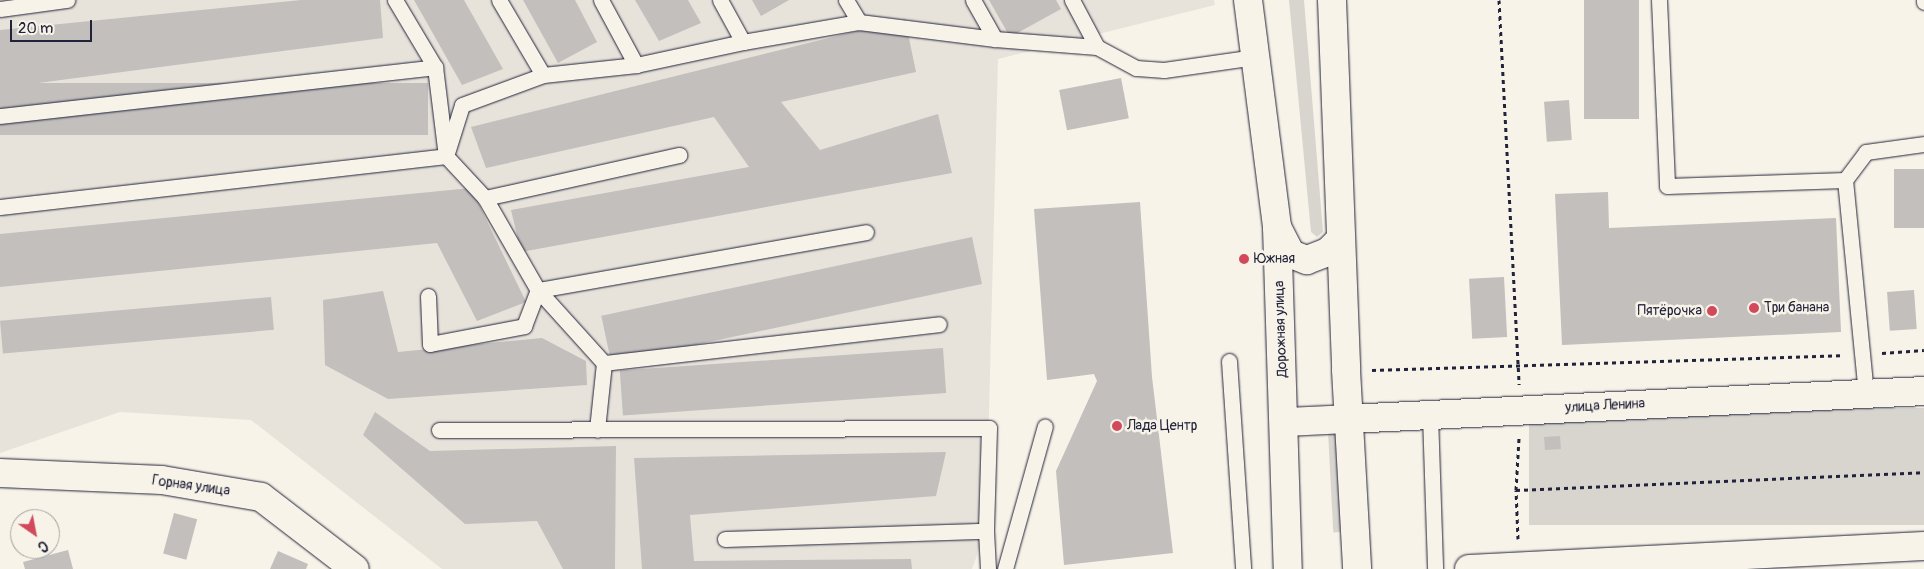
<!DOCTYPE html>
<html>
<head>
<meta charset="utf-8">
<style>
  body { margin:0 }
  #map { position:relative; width:1924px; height:569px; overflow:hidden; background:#f7f3e8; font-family:Pangolin,sans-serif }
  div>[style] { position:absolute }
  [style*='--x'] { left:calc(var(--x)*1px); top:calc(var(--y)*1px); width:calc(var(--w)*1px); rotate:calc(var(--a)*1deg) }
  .built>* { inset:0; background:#e7e3db }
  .green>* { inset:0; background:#d8d5cf; transform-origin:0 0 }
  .building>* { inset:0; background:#c2bfbd; transform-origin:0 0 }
  .path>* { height:3px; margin-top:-1.5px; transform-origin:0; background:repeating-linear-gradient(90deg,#22223b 0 4px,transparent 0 8px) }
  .roads { filter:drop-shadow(0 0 1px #22223b) drop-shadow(0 0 1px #22223b) }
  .service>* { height:15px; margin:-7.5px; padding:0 7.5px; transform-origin:7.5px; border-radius:7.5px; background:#f7f3e8 }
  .minor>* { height:28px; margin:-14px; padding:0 14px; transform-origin:14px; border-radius:14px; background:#f7f3e8 }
  .secondary>* { height:28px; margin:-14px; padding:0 14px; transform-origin:14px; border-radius:14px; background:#f7f3e8 }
  .primary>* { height:28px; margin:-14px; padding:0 14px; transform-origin:14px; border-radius:14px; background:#f7f3e8 }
  .dots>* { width:14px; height:14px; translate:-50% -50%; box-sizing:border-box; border:2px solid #f7f3e8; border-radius:50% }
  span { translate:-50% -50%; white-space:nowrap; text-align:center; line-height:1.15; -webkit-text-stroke:5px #f7f3e8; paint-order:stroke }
  .poi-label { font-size:14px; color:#22223b }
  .left { translate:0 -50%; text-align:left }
  .right { translate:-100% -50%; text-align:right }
  .street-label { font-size:14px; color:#22223b }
  .north { position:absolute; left:10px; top:509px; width:50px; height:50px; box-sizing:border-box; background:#f7f3e8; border:1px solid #a29fa3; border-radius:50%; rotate:147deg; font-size:14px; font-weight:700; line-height:20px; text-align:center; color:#22223b }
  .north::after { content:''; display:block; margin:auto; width:18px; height:22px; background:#d1495b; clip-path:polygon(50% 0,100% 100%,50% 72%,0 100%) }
  .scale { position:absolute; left:10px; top:20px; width:82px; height:22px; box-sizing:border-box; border:2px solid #22223b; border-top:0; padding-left:6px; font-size:15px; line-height:18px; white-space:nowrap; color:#22223b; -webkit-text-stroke:4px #f7f3e8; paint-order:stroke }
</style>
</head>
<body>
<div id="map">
  <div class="built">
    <i style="clip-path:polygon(0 0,1214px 0,1215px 5px,998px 59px,986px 531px,972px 569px,442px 569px,251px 420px,120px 412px,0 453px)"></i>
  </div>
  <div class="green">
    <i style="clip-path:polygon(1289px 0,1304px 0,1323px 232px,1317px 237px,1311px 232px)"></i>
    <i style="left:1924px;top:408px;width:117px;height:395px;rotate:90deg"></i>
    <i style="left:1340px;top:431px;width:101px;height:12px;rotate:87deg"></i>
  </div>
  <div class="building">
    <i style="clip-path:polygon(301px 0,380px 0,383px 38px,0 88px,0 30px)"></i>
    <i style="clip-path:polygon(414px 0,464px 0,503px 69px,462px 85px)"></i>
    <i style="clip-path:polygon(523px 0,575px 0,597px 42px,558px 63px)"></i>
    <i style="clip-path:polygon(635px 0,688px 0,701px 23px,659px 41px)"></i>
    <i style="clip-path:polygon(752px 0,789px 0,761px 16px)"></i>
    <i style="clip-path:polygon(989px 0,1056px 0,1061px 9px,1010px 37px)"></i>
    <i style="left:1584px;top:0;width:55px;height:119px"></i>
    <i style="clip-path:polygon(905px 19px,916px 72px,781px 102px,820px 150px,938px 114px,952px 173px,521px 252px,511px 210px,749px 167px,714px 117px,486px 168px,471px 127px)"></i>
    <i style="left:1121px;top:78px;width:41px;height:63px;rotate:79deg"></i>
    <i style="left:428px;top:83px;width:52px;height:431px;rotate:90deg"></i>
    <i style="left:1569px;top:100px;width:40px;height:25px;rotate:86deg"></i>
    <i style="left:1924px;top:169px;width:59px;height:30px;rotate:90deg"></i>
    <i style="clip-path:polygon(471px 188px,526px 302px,477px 321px,437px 243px,0 287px,0 234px)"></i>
    <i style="clip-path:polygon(1608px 192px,1609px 228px,1836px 218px,1841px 332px,1562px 345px,1555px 194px)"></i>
    <i style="clip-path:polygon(1140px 202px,1152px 377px,1173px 553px,1064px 565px,1056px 471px,1097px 381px,1094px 374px,1047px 380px,1034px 209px)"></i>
    <i style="left:972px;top:237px;width:48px;height:379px;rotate:78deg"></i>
    <i style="left:1504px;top:277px;width:60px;height:35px;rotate:87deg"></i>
    <i style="left:1914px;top:290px;width:39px;height:27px;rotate:86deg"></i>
    <i style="clip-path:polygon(383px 291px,398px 352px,542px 338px,586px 361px,587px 385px,388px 399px,325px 365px,323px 300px)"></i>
    <i style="left:271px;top:297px;width:33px;height:272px;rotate:85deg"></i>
    <i style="left:943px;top:348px;width:45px;height:324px;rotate:86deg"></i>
    <i style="clip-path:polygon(375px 412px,430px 451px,616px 446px,615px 569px,563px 569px,537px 521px,465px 524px,363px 435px)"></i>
    <i style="left:1560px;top:436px;width:13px;height:16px;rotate:86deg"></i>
    <i style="clip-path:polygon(946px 452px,936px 496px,690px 515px,694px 561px,911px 559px,912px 569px,642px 569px,634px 458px)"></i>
    <i style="left:174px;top:513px;width:24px;height:42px;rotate:15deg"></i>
    <i style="clip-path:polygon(68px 550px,73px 569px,25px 569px,23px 562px)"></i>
    <i style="clip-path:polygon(278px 551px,308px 564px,306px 569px,270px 569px)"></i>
  </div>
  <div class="path">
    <i style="--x:1499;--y:0;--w:385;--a:87"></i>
    <i style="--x:1882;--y:353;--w:42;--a:-4.1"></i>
    <i style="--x:1372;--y:370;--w:469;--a:-1.8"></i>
    <i style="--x:1516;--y:490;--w:408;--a:-2.5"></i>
    <i style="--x:1518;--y:539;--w:49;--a:-92.3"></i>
    <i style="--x:1516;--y:490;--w:52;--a:-86.7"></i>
  </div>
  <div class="roads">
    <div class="service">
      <i style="--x:395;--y:0;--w:78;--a:59.2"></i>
      <i style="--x:435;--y:67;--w:90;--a:83"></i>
      <i style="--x:446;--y:156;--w:57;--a:47.1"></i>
      <i style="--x:485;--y:198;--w:106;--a:60.1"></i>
      <i style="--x:538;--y:290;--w:98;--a:47.9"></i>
      <i style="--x:604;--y:363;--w:67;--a:96"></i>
      <i style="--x:499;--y:0;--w:87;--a:59.6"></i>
      <i style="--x:601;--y:0;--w:74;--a:61.7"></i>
      <i style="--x:720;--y:0;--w:48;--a:61.3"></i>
      <i style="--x:846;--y:0;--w:26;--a:59"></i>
      <i style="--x:973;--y:0;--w:45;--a:60.6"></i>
      <i style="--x:1072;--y:0;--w:53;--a:62"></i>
      <i style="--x:1659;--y:0;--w:186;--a:87.5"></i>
      <i style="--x:1667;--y:186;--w:178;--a:-1.9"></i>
      <i style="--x:1924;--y:0;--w:2;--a:90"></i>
      <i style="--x:0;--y:9;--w:68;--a:-7.7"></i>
      <i style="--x:0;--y:116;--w:438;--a:-6.4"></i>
      <i style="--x:485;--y:198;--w:199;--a:-12.5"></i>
      <i style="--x:0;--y:207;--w:449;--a:-6.5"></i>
      <i style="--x:446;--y:156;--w:53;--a:-72.6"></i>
      <i style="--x:462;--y:105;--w:86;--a:-20.3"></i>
      <i style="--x:543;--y:75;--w:94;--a:-6.1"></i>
      <i style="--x:636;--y:65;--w:109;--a:-12.1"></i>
      <i style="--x:743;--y:42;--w:118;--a:-9.8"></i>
      <i style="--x:859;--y:22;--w:137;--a:7.1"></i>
      <i style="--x:995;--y:39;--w:102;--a:4.5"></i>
      <i style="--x:1097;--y:47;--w:44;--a:28.3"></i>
      <i style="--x:1136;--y:68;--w:28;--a:4"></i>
      <i style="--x:1164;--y:70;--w:92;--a:-8.1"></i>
      <i style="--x:428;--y:296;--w:48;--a:87.6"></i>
      <i style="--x:430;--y:344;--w:96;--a:-10.8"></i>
      <i style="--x:524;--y:326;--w:39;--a:-69"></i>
      <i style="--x:538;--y:290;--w:333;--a:-10"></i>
      <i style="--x:1229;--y:361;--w:208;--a:86.1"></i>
      <i style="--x:604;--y:363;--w:337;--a:-6.6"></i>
      <i style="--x:1866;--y:394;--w:215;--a:-95.6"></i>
      <i style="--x:1845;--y:180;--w:35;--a:-53"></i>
      <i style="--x:1866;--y:152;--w:59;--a:-7.9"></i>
      <i style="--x:1430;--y:415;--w:154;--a:88.1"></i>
      <i style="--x:439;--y:430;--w:550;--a:-0.21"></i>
      <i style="--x:989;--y:428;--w:103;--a:91.7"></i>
      <i style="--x:725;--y:539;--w:261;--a:-1.8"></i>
      <i style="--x:986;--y:531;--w:38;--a:87"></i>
      <i style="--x:1005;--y:569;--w:148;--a:-74.4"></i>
    </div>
    <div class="minor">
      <i style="--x:0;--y:473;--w:162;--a:2.5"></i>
      <i style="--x:162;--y:480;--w:100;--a:9.7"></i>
      <i style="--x:261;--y:497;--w:118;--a:37.5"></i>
    </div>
    <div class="secondary">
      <i style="--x:1348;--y:419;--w:577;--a:-2.78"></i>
      <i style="--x:1469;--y:569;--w:456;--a:-2.9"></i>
    </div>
    <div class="primary">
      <i style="--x:1248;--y:0;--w:229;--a:82.7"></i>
      <i style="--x:1277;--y:227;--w:342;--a:88.2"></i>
      <i style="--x:1332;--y:0;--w:370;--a:87.8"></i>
      <i style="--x:1346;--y:370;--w:199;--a:86.8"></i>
      <i style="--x:1277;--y:227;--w:30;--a:63"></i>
      <i style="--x:1291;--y:254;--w:17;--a:21"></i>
      <i style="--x:1307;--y:260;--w:22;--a:-21"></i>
      <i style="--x:1328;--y:252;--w:18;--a:-45"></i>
      <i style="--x:1285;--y:422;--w:63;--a:-2.7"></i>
    </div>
  </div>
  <div class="dots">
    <i style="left:1244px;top:259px;background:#d1495b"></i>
    <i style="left:1754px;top:308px;background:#d1495b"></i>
    <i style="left:1712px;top:311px;background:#d1495b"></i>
    <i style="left:1117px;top:426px;background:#d1495b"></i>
  </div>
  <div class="poi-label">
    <span class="left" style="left:1254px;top:259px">Южная</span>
    <span class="left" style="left:1764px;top:308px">Три банана</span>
    <span class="right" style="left:1702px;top:311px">Пятёрочка</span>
    <span class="left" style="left:1127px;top:426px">Лада Центр</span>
  </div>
  <div class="street-label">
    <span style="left:1281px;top:329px;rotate:-92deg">Дорожная улица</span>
    <span style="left:1605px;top:406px;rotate:-3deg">улица Ленина</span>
    <span style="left:191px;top:486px;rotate:8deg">Горная улица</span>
  </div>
  <div class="north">С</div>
  <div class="scale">20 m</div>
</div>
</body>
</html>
